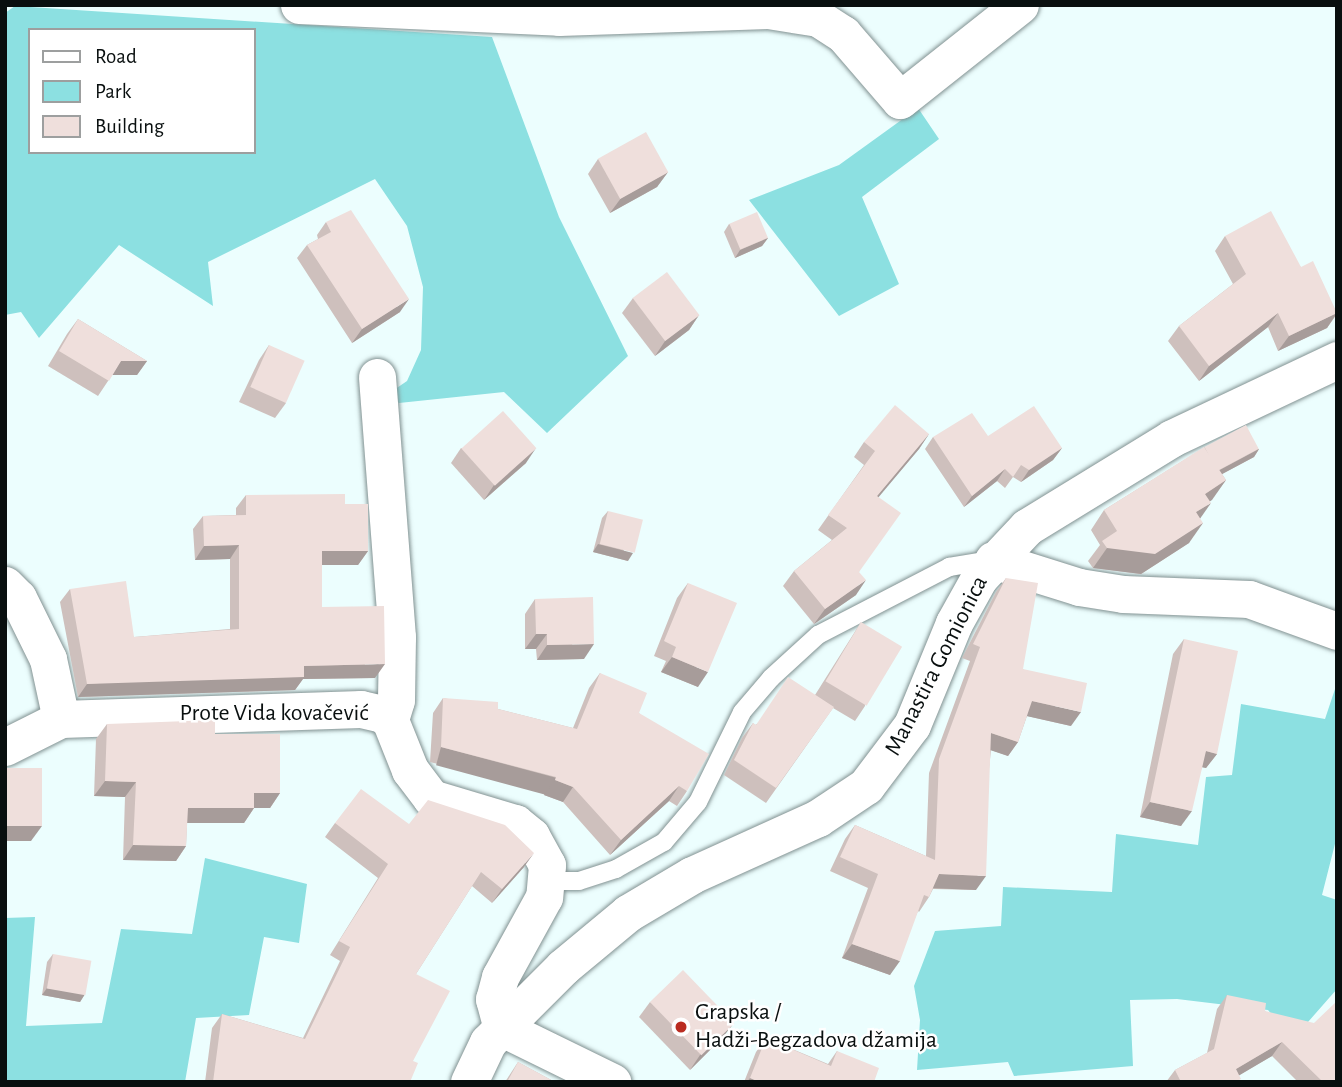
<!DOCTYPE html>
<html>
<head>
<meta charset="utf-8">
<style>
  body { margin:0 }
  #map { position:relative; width:1342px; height:1087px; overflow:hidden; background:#ecfefe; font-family:"Alegreya Sans",sans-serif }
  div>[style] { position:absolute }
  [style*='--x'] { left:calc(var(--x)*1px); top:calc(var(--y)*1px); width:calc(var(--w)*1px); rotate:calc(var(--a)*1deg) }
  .green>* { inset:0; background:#8ce0e1 }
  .roads { filter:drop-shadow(0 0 2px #819191) drop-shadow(0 0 2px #819191) }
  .lane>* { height:18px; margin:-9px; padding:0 9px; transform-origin:9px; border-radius:9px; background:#fff }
  .street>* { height:37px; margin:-18.5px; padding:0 18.5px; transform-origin:18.5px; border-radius:18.5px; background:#fff }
  .wall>* { inset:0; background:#cec0bd }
  .shaded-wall>* { inset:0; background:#a79c9a; transform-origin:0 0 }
  .building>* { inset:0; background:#efdfdc; transform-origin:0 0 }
  .dots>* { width:19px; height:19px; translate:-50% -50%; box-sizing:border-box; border:4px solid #fff; border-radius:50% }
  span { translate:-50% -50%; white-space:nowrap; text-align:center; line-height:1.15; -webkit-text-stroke:5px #fff; paint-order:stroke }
  .street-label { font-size:24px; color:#090f0f }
  .poi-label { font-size:24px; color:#090f0f }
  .left { translate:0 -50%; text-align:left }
  .frame { position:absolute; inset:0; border:7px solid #090f0f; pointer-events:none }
  .legend { position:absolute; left:28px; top:28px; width:228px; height:126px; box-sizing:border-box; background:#fff; border:2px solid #9d9f9f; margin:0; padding:9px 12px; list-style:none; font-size:21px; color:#090f0f }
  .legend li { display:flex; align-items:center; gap:14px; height:35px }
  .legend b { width:35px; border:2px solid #9d9f9f }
</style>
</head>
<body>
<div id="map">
  <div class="green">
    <i style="clip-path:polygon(evenodd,15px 6px,492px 37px,559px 217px,628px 356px,547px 433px,504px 392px,399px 403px,388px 394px,407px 381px,421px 350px,423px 287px,407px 226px,375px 179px,208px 262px,213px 306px,119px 245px,39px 338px,21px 312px,5px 315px,5px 13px,15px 6px,30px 30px,254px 30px,254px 152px,30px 152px,30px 30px)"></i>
    <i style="clip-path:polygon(918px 108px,939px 139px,862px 197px,899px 284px,839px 316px,749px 200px,839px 165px)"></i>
    <i style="clip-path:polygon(1337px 683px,1337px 836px,1322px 895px,1337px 900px,1337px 989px,1308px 1022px,1274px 1017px,1268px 1010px,1177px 999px,1130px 1000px,1133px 1066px,1014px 1076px,1008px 1062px,917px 1070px,920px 1020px,914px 986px,935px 931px,1001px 926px,1003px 887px,1112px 892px,1116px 834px,1198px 845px,1206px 777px,1232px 775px,1241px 704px,1325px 719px)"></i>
    <i style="clip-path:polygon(205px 858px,307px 884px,299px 943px,264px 937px,249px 1015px,196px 1018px,185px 1082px,5px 1082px,5px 918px,35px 917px,26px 1026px,102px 1023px,121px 929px,192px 934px)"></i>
  </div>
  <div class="roads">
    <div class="lane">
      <i style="--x:547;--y:881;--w:32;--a:0"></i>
      <i style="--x:579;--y:881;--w:39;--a:-18"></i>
      <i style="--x:616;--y:869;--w:55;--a:-29.4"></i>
      <i style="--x:664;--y:842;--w:52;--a:-49.6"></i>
      <i style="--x:698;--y:802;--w:100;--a:-63.9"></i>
      <i style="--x:742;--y:712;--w:45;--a:-49.5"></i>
      <i style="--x:771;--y:678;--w:64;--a:-42.5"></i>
      <i style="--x:818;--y:635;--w:148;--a:-27.4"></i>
      <i style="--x:949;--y:567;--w:43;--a:-9.5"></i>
    </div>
    <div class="street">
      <i style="--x:299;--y:5;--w:260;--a:2.6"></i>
      <i style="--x:559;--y:17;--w:209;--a:-1.9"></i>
      <i style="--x:768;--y:10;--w:51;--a:9.1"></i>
      <i style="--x:818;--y:18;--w:30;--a:33"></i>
      <i style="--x:843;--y:34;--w:87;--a:49.2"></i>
      <i style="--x:900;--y:100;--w:153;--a:-38.4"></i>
      <i style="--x:377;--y:377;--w:261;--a:85.6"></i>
      <i style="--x:397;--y:637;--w:63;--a:90.9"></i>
      <i style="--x:396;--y:700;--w:21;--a:107"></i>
      <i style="--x:993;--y:560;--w:90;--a:17.4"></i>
      <i style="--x:1079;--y:587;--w:45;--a:9"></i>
      <i style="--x:1123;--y:594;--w:126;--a:2.3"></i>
      <i style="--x:1249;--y:599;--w:94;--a:20"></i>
      <i style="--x:5;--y:585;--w:18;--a:45"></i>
      <i style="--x:18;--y:598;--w:68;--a:63.8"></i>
      <i style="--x:48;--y:659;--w:61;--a:77.8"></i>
      <i style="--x:5;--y:747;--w:63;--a:-26.6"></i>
      <i style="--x:61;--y:719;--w:300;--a:-1.9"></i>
      <i style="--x:361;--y:709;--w:22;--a:13"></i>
      <i style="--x:382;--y:714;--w:10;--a:37"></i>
      <i style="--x:390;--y:720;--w:54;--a:68.2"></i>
      <i style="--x:410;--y:770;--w:35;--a:53"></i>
      <i style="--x:431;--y:798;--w:88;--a:16.6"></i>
      <i style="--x:515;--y:823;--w:21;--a:39"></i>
      <i style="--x:531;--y:836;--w:33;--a:61"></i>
      <i style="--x:547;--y:865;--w:32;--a:95"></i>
      <i style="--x:544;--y:897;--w:91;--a:118.8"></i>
      <i style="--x:500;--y:977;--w:23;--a:105"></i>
      <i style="--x:494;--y:999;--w:30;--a:75"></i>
      <i style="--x:502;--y:1028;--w:123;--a:26.1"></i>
      <i style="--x:469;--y:1082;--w:44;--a:-64.6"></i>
      <i style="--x:488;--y:1042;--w:106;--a:-45"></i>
      <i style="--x:563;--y:967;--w:85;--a:-39.7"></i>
      <i style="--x:628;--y:913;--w:74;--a:-30.7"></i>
      <i style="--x:692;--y:875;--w:138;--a:-24.3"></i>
      <i style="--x:818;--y:818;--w:58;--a:-33.7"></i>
      <i style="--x:866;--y:786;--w:76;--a:-53"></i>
      <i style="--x:912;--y:725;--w:110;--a:-67.6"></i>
      <i style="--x:954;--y:623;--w:51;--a:-60.9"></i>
      <i style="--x:979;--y:578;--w:70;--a:-46.7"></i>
      <i style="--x:1027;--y:527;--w:170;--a:-31.5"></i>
      <i style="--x:1172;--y:438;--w:183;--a:-25.3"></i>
    </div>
  </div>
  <div class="wall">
    <i style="clip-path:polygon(598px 159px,668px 172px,657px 187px,610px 213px,588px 174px)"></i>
    <i style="clip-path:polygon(326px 222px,400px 312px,352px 343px,297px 258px,307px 245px,318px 239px,317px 235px)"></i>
    <i style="clip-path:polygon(729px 224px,768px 238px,762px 246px,735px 258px,724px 232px)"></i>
    <i style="clip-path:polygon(1225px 236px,1301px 267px,1337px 314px,1327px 328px,1278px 351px,1268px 327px,1199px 381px,1168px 341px,1179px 326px,1233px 284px,1215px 251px)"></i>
    <i style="clip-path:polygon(633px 298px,699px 315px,689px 330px,655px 356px,622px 313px)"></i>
    <i style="clip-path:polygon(78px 319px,147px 361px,137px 375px,112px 375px,98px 396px,48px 366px,67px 334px)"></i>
    <i style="clip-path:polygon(269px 345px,286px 403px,275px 418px,239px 402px,259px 360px)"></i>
    <i style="clip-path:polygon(929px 434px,919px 449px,878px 497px,859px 572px,856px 595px,814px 624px,783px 586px,794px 571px,832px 540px,818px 530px,864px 465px,854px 457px,864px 442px)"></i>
    <i style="clip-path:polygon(988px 436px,1062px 448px,1053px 460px,1021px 482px,1013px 477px,1005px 488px,997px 481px,964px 507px,925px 449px,933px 437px)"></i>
    <i style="clip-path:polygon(1205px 447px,1259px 449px,1254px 457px,1222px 474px,1226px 480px,1210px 501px,1200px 518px,1189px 543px,1141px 574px,1093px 568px,1088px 561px,1100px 545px,1091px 530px,1104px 510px)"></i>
    <i style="clip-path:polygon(461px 448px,526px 463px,484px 500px,451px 463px)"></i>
    <i style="clip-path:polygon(246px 495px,345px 504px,368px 551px,358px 565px,322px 565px,322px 607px,375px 678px,303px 679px,295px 690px,78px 697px,60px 602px,70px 589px,134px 637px,230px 629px,230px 559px,195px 560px,193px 529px,203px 516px,236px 515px,236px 508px)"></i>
    <i style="clip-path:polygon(608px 511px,628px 561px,593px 552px,602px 518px)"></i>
    <i style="clip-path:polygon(1006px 578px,1023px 669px,1071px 726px,1027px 716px,1018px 742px,1008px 756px,991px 750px,976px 890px,933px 889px,929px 897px,919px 912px,918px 911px,890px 975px,842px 958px,868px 888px,830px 871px,845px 839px,855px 825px,926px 856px,929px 773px,970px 661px,962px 658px,996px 592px)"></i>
    <i style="clip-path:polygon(688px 583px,698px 687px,661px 672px,666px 661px,654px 656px,677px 598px)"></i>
    <i style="clip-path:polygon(535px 599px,584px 659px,537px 660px,536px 649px,525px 649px,525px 614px)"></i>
    <i style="clip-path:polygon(861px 622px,865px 706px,855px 721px,833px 708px,766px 803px,724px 775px,742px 738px,753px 723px,755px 725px,815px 695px)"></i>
    <i style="clip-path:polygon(1184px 639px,1217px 754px,1206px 768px,1202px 767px,1181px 826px,1140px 817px,1173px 654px)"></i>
    <i style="clip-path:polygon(600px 673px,639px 713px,687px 791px,677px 806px,669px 801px,610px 855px,563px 802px,544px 795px,545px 792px,430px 762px,433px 713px,443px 698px,498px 709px,573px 728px,589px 688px)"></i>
    <i style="clip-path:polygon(107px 724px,215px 734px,280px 793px,270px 808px,254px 808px,244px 823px,187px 823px,186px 846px,176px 861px,123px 860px,125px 797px,94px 796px,96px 739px)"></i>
    <i style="clip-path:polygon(335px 823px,409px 824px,524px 867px,492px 903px,472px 886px,416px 974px,413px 1061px,410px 1082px,205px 1082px,212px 1028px,222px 1014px,303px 1038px,340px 961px,330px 955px,378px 878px,325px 837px)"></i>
    <i style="clip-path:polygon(53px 954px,85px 994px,80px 1002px,42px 995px,47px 962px)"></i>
    <i style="clip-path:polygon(1227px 995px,1265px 1011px,1337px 1082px,1298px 1082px,1272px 1056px,1239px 1075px,1239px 1082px,1166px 1082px,1175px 1070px,1207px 1053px,1217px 1009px)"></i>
    <i style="clip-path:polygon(650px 1002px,723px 1037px,690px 1070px,639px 1017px)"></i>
    <i style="clip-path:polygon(766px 1038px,828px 1064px,837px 1051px,874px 1082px,744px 1082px,756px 1052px)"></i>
    <i style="clip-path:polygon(518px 1062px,555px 1082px,505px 1082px)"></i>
  </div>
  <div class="shaded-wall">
    <i style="clip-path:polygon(668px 172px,657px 187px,610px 213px,621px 198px)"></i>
    <i style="clip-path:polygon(768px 238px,762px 246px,735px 258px,740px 250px)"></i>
    <i style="clip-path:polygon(409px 299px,400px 312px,352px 343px,362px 329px)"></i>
    <i style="clip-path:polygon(1278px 313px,1268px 327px,1199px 381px,1209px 366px)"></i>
    <i style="clip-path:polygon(1337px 313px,1327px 328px,1278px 351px,1289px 336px)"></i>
    <i style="clip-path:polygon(699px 315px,689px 330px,655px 356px,665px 341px)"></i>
    <i style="clip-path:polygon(121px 361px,147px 361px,137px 375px,111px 375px)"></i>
    <i style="clip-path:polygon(929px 434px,919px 449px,867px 511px,877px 496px)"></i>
    <i style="clip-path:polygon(536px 448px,526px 463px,484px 500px,494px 485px)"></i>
    <i style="clip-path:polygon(1062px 448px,1053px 460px,1021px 482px,1029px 470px)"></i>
    <i style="clip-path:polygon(1259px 449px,1254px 457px,1211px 480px,1216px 472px)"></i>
    <i style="clip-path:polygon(1005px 469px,997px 481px,964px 507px,972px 496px)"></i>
    <i style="clip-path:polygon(1226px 480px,1212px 500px,1191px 514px,1205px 494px)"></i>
    <i style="clip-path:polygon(1211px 503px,1197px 523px,1196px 512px)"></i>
    <i style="clip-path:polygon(1203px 523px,1189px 543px,1141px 574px,1093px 568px,1107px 548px)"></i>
    <i style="clip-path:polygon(598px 544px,633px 553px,628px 561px,593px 552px)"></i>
    <i style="clip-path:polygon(239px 545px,230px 559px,195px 560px,204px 546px)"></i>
    <i style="clip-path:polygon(322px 551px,368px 551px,358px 565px,312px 565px)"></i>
    <i style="clip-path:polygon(866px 580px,856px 595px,814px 624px,825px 609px)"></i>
    <i style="clip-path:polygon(536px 634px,547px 634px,536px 649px,525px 649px)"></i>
    <i style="clip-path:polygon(594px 644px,584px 659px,537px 660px,547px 645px)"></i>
    <i style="clip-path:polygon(672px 657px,708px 672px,698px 687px,661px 672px)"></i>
    <i style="clip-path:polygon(385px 664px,375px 678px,303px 679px,295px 690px,78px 697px,87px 684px,304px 666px)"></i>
    <i style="clip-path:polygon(1032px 701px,1081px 712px,1071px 726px,1022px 715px)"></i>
    <i style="clip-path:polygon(991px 733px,1018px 742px,1008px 756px,981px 747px)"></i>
    <i style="left:441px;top:747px;width:119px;height:19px;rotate:15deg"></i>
    <i style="clip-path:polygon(1206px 751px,1217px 754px,1206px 768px,1196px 766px)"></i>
    <i style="clip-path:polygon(555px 780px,573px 787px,563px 802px,544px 795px)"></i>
    <i style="clip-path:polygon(105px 781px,136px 782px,125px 797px,94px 796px)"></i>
    <i style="clip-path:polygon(679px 786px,669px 801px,610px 855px,621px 840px)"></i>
    <i style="clip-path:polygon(254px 793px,280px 793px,270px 808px,244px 808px)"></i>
    <i style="clip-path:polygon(1150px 802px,1192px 811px,1181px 826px,1140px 817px)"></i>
    <i style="clip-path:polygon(188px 808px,254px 808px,244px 823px,178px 823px)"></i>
    <i style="clip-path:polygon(5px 826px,42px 826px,31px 841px,5px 841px)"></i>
    <i style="clip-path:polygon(133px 845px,186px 846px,176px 861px,123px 860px)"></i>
    <i style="clip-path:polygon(534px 853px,524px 867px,492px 903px,502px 889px)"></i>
    <i style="clip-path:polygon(939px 874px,986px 876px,976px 890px,929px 888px)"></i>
    <i style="clip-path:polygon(852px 944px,900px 961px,890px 975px,842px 958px)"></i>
    <i style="clip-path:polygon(47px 988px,85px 994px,80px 1002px,42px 995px)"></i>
    <i style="clip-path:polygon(734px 1023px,723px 1037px,690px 1070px,700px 1055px)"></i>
    <i style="clip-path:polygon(1282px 1042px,1272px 1056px,1228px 1082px,1236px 1069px)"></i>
    <i style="clip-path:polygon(750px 1078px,759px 1081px,747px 1082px)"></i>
  </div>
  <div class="building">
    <i style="left:646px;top:132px;width:46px;height:55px;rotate:61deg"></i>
    <i style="clip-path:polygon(351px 210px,409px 299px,362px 329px,307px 245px,331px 232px,326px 222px)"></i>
    <i style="clip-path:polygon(1271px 211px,1301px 267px,1313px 261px,1337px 313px,1289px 336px,1278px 313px,1209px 366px,1179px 326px,1246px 274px,1225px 236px)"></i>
    <i style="left:757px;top:212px;width:28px;height:30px;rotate:67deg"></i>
    <i style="left:667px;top:272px;width:54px;height:43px;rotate:53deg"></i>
    <i style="clip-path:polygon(78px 319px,147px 361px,121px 361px,109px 381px,59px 351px)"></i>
    <i style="left:269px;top:345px;width:39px;height:46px;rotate:24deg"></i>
    <i style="clip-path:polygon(895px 405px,929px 434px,877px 496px,901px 513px,859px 572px,866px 580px,825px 609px,794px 571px,847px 528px,828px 515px,875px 451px,864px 442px)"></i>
    <i style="clip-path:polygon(1034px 406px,1062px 448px,1029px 470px,1021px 465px,1013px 477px,1005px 469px,972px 496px,933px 437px,972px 413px,988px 436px)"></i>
    <i style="left:503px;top:411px;width:50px;height:56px;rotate:48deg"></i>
    <i style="left:1246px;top:425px;width:27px;height:47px;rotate:62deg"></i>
    <i style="clip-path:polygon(1204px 447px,1226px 480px,1205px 494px,1211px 503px,1196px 512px,1203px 523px,1155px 554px,1107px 548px,1102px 541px,1117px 531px,1104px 510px)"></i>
    <i style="clip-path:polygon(345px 494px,345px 504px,368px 504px,368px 551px,322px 551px,322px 607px,384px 606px,385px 664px,304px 666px,304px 677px,87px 684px,70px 589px,126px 581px,134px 637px,239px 629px,239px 545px,204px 546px,203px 516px,246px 515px,246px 495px)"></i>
    <i style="left:608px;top:511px;width:36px;height:34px;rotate:14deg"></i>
    <i style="clip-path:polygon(1006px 578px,1038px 583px,1023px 669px,1087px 683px,1081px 712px,1032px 701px,1018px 742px,991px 733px,986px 876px,939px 874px,929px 897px,924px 895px,900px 961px,852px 944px,878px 874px,840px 857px,855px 825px,935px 860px,939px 759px,980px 647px,973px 644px)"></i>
    <i style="clip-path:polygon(688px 583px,737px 603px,708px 672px,672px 657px,676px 647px,664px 641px)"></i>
    <i style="clip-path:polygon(593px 597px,594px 644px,547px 645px,547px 634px,536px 634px,535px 599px)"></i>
    <i style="left:861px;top:622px;width:48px;height:69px;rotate:31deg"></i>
    <i style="clip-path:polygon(1184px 639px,1238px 651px,1217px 754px,1206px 751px,1192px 811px,1150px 802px)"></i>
    <i style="clip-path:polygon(600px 673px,647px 693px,639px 713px,709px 754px,687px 791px,679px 786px,621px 840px,573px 787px,555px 780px,556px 777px,441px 747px,443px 698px,498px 702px,498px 709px,577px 729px)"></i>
    <i style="clip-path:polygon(788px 677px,834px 707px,776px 788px,734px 760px,753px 723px,756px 725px)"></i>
    <i style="clip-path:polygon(215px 720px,215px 734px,280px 734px,280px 793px,254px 793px,254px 808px,188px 808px,186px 846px,133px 845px,136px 782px,105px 781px,107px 724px)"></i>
    <i style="left:5px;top:768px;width:37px;height:58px"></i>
    <i style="clip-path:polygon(361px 789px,409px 824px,428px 800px,505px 825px,534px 853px,502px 889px,481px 872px,416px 974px,450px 991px,413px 1061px,418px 1063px,410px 1082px,213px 1082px,222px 1014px,305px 1039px,350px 947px,339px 941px,388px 864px,335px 823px)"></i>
    <i style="left:53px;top:954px;width:39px;height:35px;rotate:10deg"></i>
    <i style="left:683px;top:970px;width:74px;height:46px;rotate:46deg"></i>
    <i style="clip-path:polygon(1227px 995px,1266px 1003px,1265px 1011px,1314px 1023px,1337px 1001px,1337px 1082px,1323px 1082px,1282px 1042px,1236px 1069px,1241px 1079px,1235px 1082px,1181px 1082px,1175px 1070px,1214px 1049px)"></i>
    <i style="clip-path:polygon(766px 1038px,831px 1066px,837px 1051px,879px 1068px,874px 1082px,759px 1082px,750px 1078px)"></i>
    <i style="clip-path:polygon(518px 1062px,555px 1082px,507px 1082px)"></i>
  </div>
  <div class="dots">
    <i style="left:681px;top:1027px;background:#ba2c21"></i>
  </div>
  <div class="street-label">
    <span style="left:937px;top:666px;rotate:-63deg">Manastira Gomionica</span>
    <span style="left:274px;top:714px">Prote Vida kovačević</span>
  </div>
  <div class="poi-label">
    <span class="left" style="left:695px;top:1027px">Grapska /<br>Hadži-Begzadova džamija</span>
  </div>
  <div class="frame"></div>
  <ul class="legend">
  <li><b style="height:9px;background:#fff"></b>Road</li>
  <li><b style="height:19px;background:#8ce0e1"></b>Park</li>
  <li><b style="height:19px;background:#efdfdc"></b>Building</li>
  </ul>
</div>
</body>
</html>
